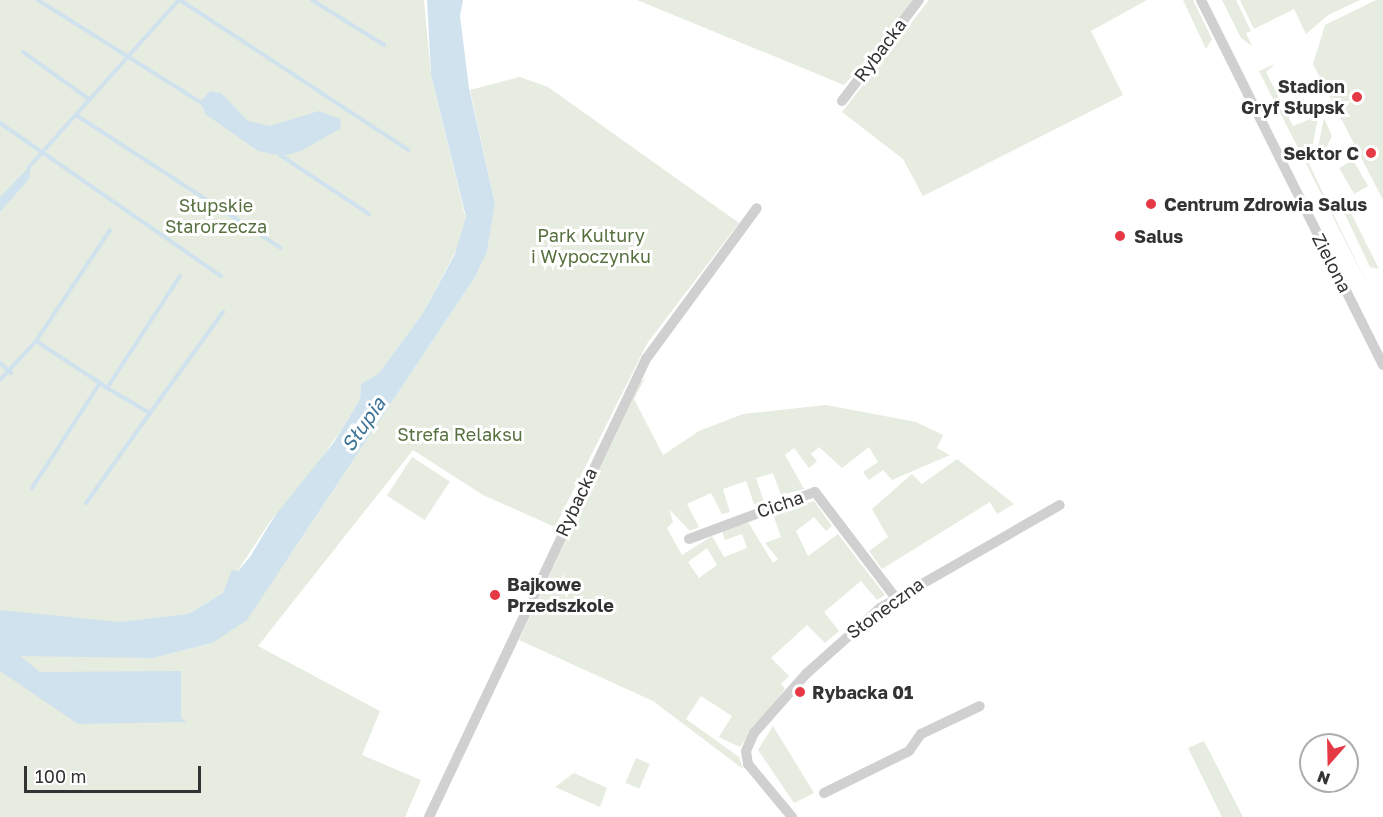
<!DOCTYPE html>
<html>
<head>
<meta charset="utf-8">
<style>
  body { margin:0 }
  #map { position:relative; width:1383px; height:817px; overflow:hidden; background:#fff; font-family:"Golos Text",sans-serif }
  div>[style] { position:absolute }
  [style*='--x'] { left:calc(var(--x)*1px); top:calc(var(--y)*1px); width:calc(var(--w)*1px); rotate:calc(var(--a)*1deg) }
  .green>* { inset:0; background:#e6ecdf; transform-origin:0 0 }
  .water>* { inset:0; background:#cfe2ee }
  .stream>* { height:4px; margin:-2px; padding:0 2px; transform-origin:2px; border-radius:2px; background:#cfe2ee }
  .street>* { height:10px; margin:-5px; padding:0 5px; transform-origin:5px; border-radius:5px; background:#d0d0d0 }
  .dots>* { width:16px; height:16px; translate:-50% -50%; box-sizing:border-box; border:3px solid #fff; border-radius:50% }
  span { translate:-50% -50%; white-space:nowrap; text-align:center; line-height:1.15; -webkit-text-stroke:6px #fff; paint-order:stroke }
  .street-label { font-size:18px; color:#333 }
  .poi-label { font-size:18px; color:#333; font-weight:700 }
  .right { translate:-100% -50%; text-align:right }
  .left { translate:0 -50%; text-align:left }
  .park-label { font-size:18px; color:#56703f }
  .water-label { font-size:20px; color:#3f7597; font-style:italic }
  .north { position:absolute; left:1299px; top:733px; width:60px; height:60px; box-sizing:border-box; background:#fff; border:2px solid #adadad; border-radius:50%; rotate:200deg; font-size:16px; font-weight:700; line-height:24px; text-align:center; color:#333 }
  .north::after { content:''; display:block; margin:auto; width:21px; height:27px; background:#e63946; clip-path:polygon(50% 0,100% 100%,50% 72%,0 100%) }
  .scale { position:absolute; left:24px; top:766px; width:177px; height:27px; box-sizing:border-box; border:3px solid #333; border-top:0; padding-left:8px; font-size:18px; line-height:21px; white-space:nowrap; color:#333; -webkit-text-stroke:4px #fff; paint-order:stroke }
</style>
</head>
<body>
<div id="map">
  <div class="green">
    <i style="clip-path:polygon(0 0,424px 0,431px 75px,468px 228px,423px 313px,379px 373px,361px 384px,360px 399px,341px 430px,293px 499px,273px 517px,223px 593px,188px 614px,102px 625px,0 618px)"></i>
    <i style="clip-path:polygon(637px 0,920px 0,844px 85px)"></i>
    <i style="clip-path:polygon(929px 0,1147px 0,1091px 31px,1123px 95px,923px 196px,903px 159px,842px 112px)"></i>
    <i style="clip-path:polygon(1183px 0,1193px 0,1212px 39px,1206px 49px)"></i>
    <i style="clip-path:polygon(1222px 0,1236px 0,1251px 31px,1246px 33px,1252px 46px,1241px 38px)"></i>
    <i style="clip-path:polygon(1240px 0,1360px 0,1328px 15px,1306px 34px,1294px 9px,1254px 29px)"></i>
    <i style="clip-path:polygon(1376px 0,1383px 0,1383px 200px,1313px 64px,1325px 25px)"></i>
    <i style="clip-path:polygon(1275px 64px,1266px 72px,1293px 126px,1311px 119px,1321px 102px,1309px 164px,1370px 290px,1259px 71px)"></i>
    <i style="clip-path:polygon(520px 77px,548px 87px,739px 223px,648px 342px,555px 527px,483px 495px,413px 450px,258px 646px,380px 711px,362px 755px,421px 780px,405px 817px,0 817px,0 652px,153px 658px,212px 643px,285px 563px,475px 277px,487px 252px,495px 204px,470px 90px)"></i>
    <i style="clip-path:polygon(1324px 118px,1332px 136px,1320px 160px,1317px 152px)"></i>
    <i style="left:1353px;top:160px;width:30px;height:16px;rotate:60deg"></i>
    <i style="clip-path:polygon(1346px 203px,1379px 269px,1370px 267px,1341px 206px)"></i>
    <i style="clip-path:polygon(evenodd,645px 378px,634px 399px,663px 455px,699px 431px,743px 414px,826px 405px,916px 422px,943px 435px,937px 448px,950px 455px,892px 480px,883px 470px,869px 480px,863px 472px,878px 462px,869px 447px,842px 468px,819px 447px,811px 454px,817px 461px,809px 468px,794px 448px,785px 455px,804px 489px,781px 495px,773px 473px,756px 478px,764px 502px,754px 504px,746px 481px,723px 489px,730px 512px,722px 514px,711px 493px,687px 504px,699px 527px,690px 531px,669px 509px,673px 522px,667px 528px,682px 555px,712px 536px,724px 557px,747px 548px,742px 534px,725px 540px,722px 531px,748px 522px,773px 563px,778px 559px,765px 543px,781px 537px,773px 514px,814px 501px,832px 526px,826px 531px,814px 517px,796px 531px,808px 556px,838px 534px,885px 595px,877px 600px,861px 581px,824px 612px,839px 631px,825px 643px,807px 625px,771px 658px,789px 676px,781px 684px,785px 689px,740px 747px,719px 737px,732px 716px,701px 696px,686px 719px,739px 757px,743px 769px,653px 701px,519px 640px,641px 381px,645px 378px,707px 548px,717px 565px,699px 578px,688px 562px,707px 548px)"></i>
    <i style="left:412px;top:457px;width:45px;height:46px;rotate:33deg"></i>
    <i style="clip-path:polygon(957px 459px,1014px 504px,997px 514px,990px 502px,882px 569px,869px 551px,888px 537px,872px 509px,912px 474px,922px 484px)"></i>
    <i style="clip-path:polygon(773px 726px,814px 793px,794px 803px,758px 750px)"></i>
    <i style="clip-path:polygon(1204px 741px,1243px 817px,1222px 817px,1188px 748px)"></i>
    <i style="left:636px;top:758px;width:15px;height:27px;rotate:23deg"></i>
    <i style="clip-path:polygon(574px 773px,607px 788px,600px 807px,555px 787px)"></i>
  </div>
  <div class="water">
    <i style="clip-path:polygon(427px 0,463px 0,460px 16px,469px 88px,495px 204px,487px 252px,475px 277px,247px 620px,212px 643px,153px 658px,20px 656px,40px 672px,181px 671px,181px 718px,187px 722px,78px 724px,0 671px,0 610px,120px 622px,188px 614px,223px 593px,232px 570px,238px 571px,250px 557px,274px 517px,334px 442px,360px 399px,361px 384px,379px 373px,423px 313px,455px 254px,466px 217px,431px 75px)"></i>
    <i style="clip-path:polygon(210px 91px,221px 93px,248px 121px,270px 126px,319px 111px,340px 119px,341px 128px,301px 151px,282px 156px,258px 151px,205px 114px,201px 101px)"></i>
    <i style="clip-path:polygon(31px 165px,29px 179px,0 212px,0 197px)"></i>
  </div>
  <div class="stream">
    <i style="--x:38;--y:0;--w:195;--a:32.2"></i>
    <i style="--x:180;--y:0;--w:273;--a:33.3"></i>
    <i style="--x:312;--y:0;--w:85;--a:32"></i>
    <i style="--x:23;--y:52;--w:82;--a:35.6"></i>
    <i style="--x:76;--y:115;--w:244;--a:33"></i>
    <i style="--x:0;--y:123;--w:269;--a:34.7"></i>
    <i style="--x:280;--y:155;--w:107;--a:33.5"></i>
    <i style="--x:29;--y:167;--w:224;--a:-48.1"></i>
    <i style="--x:36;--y:341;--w:133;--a:-56.3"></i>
    <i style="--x:0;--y:363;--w:15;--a:42"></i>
    <i style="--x:0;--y:380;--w:53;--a:-47.3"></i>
    <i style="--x:36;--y:341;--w:77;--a:33.3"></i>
    <i style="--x:100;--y:383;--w:125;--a:122.9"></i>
    <i style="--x:100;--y:383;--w:9;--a:36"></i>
    <i style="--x:107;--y:388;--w:134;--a:-56.9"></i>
    <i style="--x:107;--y:388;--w:50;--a:30.2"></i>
    <i style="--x:150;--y:413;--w:125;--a:-54.1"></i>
    <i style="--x:86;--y:503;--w:110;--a:-54.6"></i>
  </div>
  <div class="street">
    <i style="--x:1201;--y:0;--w:408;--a:63.5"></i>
    <i style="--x:842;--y:101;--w:127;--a:-52.7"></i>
    <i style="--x:689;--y:539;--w:134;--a:-20.5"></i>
    <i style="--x:815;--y:492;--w:132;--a:52.7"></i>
    <i style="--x:824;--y:793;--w:95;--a:-26.3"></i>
    <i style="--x:909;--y:751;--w:21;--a:-55"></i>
    <i style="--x:921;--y:734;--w:65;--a:-25.4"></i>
    <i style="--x:429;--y:817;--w:507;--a:-64.65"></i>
    <i style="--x:646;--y:359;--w:187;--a:-53.7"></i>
    <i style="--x:792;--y:817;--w:69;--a:-129.7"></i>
    <i style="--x:748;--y:764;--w:13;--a:-99"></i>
    <i style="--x:746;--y:751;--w:20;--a:-66"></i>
    <i style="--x:754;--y:733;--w:79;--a:-48.6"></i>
    <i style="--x:806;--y:674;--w:99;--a:-41.7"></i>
    <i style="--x:880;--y:608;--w:207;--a:-29.8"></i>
  </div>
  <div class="dots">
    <i style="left:1357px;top:97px;background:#e63946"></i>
    <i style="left:1371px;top:153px;background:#e63946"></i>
    <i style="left:1151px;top:204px;background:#e63946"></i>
    <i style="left:1120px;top:236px;background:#e63946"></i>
    <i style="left:495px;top:595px;background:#e63946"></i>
    <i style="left:800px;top:692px;background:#e63946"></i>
  </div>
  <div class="street-label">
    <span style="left:880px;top:50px;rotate:-53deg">Rybacka</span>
    <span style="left:1332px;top:263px;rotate:63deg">Zielona</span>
    <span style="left:576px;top:502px;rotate:-65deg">Rybacka</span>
    <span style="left:780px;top:504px;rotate:-19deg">Cicha</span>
    <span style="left:885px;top:608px;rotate:-36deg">Słoneczna</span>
  </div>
  <div class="poi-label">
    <span class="right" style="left:1345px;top:97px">Stadion<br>Gryf Słupsk</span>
    <span class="right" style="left:1359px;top:153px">Sektor C</span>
    <span class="left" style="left:1164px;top:204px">Centrum Zdrowia Salus</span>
    <span class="left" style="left:1134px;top:236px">Salus</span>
    <span class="left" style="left:507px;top:595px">Bajkowe<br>Przedszkole</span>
    <span class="left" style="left:812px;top:692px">Rybacka 01</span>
  </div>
  <div class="park-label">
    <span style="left:216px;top:216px">Słupskie<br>Starorzecza</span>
    <span style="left:591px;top:246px">Park Kultury<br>i Wypoczynku</span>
    <span style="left:460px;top:434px">Strefa Relaksu</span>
  </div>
  <div class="water-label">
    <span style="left:363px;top:424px;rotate:-55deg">Słupia</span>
  </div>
  <div class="north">N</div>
  <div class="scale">100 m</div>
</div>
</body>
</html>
